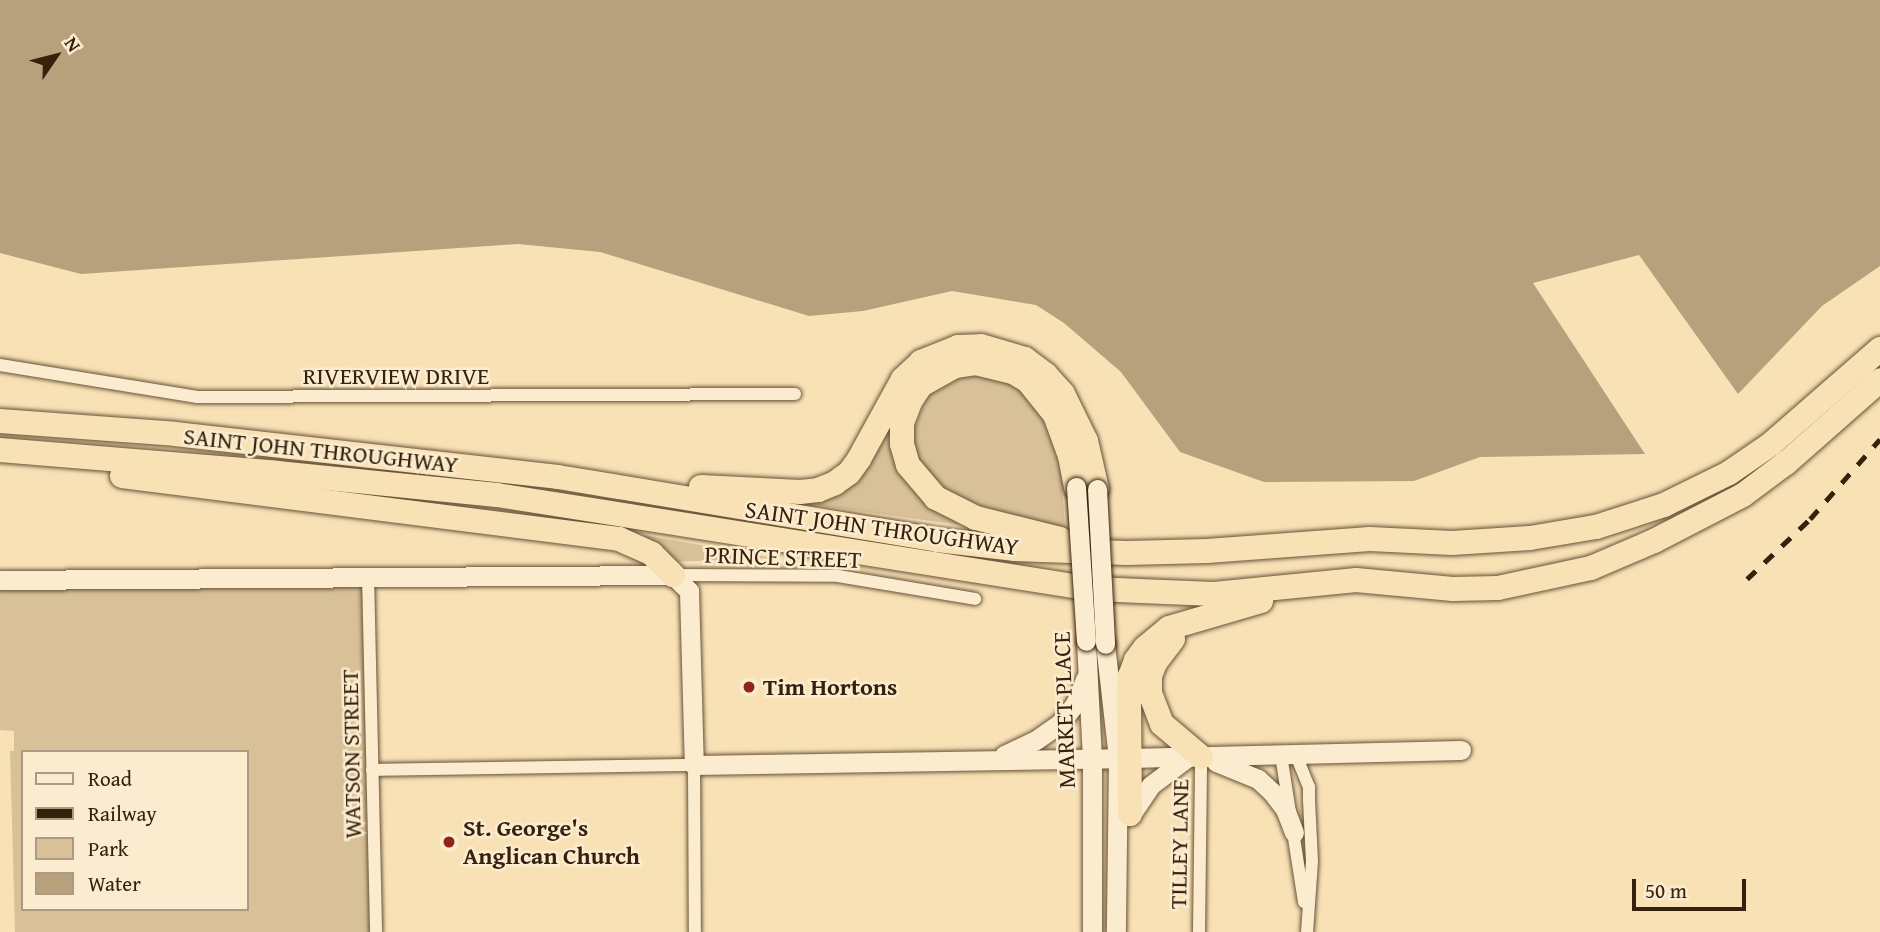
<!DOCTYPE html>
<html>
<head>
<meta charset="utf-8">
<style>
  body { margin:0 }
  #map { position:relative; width:1880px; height:932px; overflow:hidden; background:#f9e1b6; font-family:"Gentium Book Plus",serif }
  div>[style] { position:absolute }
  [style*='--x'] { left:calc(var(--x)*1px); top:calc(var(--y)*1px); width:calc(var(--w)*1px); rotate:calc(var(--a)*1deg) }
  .green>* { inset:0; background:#d8c199 }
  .water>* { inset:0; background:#b7a07c }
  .roads { filter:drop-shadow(0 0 2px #675236) drop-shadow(0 0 2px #675236) }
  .street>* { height:12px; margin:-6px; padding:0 6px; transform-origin:6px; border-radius:6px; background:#fbecd0 }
  .secondary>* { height:19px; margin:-9.5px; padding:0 9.5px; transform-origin:9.5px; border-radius:9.5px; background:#fbecd0 }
  .highway>* { height:24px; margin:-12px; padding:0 12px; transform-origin:12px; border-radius:12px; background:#f9e1b6 }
  .rail>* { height:4.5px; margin-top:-2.25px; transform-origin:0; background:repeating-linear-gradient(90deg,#36220c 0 12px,transparent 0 24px) }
  .bridges { filter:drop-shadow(0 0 2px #36220c) drop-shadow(0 0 2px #36220c) }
  .secondary-bridge>* { height:19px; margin:-9.5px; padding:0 9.5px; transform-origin:9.5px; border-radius:9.5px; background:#fbecd0 }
  .dots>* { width:19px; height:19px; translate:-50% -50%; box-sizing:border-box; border:4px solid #fbecd0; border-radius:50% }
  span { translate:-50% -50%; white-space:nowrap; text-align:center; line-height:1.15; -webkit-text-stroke:5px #fbecd0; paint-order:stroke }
  .street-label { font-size:24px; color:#36220c }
  .poi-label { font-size:24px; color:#36220c; font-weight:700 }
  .left { translate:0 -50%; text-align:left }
  .legend { position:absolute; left:21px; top:750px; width:228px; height:161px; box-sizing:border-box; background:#fbecd0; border:2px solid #ac9b82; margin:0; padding:9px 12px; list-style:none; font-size:21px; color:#36220c }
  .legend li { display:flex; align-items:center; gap:14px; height:35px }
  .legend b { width:35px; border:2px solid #ac9b82 }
  .north { position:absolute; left:21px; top:21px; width:70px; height:70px; -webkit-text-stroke:5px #fbecd0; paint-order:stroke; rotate:55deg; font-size:19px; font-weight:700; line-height:28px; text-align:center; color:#36220c }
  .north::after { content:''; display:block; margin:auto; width:24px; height:32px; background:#36220c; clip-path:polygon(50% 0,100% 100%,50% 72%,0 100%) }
  .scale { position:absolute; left:1632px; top:879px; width:114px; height:32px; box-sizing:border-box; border:4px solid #36220c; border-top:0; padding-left:9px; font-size:21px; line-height:24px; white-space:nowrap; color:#36220c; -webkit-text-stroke:5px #fbecd0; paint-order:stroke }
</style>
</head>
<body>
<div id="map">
  <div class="green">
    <i style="clip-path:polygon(972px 373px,1016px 385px,1043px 413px,1067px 486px,1062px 486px,1065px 527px,1006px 519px,943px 493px,915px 456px,913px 431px,927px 397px,943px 383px)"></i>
    <i style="clip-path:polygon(890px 425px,960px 525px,793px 502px)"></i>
    <i style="clip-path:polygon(644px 535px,773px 558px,672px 562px,646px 541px)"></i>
    <i style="clip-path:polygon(evenodd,368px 575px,376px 932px,15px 932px,10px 751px,14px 751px,14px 731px,0 730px,0 580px,368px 575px,23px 752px,247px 752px,247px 909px,23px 909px,23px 752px)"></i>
  </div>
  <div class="water">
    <i style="clip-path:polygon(0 0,1880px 0,1880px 266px,1822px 306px,1738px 394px,1639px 255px,1533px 283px,1645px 454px,1480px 457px,1414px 481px,1264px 482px,1180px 452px,1121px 372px,1064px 323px,1036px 305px,952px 291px,863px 311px,809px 316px,600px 252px,518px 244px,81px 274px,0 253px)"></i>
  </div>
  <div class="roads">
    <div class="street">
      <i style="--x:0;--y:365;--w:200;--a:9.2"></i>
      <i style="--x:197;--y:397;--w:598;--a:-0.29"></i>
      <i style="--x:368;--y:575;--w:357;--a:88.7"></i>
      <i style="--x:673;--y:575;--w:165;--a:0.3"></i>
      <i style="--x:838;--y:576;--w:139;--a:9.5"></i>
      <i style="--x:1281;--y:755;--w:149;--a:81.1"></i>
      <i style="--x:1296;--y:755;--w:35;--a:68"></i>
      <i style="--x:1309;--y:787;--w:13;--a:90"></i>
      <i style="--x:1309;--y:800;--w:61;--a:87.2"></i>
      <i style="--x:1312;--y:861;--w:71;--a:94"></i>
      <i style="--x:372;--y:770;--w:322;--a:-0.9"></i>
      <i style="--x:694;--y:765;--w:167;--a:89.7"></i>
      <i style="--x:1199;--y:932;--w:175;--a:-89.3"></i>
    </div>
    <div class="secondary">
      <i style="--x:0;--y:580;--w:673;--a:-0.43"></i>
      <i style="--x:673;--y:575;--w:23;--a:45"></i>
      <i style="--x:689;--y:591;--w:174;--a:88.4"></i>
      <i style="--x:694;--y:765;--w:424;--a:-0.9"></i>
      <i style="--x:1086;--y:641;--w:118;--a:87.1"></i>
      <i style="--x:1092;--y:759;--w:173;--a:90"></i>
      <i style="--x:1105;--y:644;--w:115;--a:83.5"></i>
      <i style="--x:1118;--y:758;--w:174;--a:90.7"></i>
      <i style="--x:1004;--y:755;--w:35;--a:-25"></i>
      <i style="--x:1036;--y:740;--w:29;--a:-35"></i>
      <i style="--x:1060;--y:723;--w:24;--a:-52"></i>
      <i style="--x:1075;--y:704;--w:27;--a:-68"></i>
      <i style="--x:1129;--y:758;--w:332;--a:-1.4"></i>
      <i style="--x:1216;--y:762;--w:45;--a:22"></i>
      <i style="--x:1258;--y:779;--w:19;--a:43"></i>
      <i style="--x:1272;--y:792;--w:21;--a:53"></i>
      <i style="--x:1285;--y:809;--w:25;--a:69"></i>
      <i style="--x:1130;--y:816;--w:37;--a:-56"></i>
      <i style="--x:1151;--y:785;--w:46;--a:-37.1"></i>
    </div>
    <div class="highway">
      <i style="--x:0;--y:421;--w:175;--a:4.2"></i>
      <i style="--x:175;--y:434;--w:385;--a:6.4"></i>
      <i style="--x:558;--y:477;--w:384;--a:9.4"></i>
      <i style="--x:937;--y:540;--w:79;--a:6.6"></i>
      <i style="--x:1015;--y:549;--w:111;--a:2.1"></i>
      <i style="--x:1126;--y:553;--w:81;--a:-1.4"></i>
      <i style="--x:1207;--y:551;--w:163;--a:-4.2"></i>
      <i style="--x:1370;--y:539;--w:82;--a:2.8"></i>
      <i style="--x:1452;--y:543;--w:78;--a:-3.7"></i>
      <i style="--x:1530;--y:538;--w:67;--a:-9.5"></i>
      <i style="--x:1596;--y:527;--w:71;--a:-17.9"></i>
      <i style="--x:1664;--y:505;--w:72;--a:-26.2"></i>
      <i style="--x:1729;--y:473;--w:51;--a:-34.6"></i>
      <i style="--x:1771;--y:444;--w:145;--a:-41.1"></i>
      <i style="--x:0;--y:450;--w:278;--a:4.7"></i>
      <i style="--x:277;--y:473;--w:221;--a:5.7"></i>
      <i style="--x:497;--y:495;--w:602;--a:8.98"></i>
      <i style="--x:1092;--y:589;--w:122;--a:2.3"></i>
      <i style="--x:1214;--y:594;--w:143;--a:-5.6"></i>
      <i style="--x:1356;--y:580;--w:97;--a:5.3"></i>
      <i style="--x:1453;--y:589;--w:45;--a:-1.3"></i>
      <i style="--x:1498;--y:588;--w:95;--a:-12.1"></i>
      <i style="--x:1591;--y:568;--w:69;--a:-23.2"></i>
      <i style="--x:1654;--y:541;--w:100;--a:-27.3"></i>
      <i style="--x:1743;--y:495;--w:54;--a:-36.7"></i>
      <i style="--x:1786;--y:463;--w:125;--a:-41.4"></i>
      <i style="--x:122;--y:476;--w:501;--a:7.22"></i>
      <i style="--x:619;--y:539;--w:36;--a:24"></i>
      <i style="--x:652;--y:554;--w:30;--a:45"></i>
      <i style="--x:701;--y:487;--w:99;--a:2.9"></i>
      <i style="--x:800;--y:492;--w:18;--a:-6"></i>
      <i style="--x:818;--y:490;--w:18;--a:-22"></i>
      <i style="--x:835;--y:483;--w:17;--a:-36"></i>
      <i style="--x:849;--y:473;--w:17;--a:-54"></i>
      <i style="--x:859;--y:459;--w:91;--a:-61.2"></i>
      <i style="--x:903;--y:379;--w:25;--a:-43"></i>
      <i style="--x:921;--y:362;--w:40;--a:-22"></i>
      <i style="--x:958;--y:347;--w:23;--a:-2"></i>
      <i style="--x:981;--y:346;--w:46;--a:16.5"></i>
      <i style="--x:1025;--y:359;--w:26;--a:37"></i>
      <i style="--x:1046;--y:375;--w:25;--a:48"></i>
      <i style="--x:1063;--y:394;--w:52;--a:63.9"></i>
      <i style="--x:1086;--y:441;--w:49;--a:77.1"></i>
      <i style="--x:1060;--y:539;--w:87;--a:-166"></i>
      <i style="--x:976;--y:518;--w:45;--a:-153.4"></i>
      <i style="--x:936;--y:498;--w:43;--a:-130.3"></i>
      <i style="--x:908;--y:465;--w:22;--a:-106"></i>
      <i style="--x:902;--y:444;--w:21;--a:-90"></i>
      <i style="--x:902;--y:423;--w:25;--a:-69"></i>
      <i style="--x:911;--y:400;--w:18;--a:-56"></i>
      <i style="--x:921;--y:385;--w:39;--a:-29"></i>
      <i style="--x:955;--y:366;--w:21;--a:-8"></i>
      <i style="--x:976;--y:363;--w:38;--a:14"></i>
      <i style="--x:1013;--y:372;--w:17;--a:31"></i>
      <i style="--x:1028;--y:381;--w:43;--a:51.5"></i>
      <i style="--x:1055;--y:415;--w:44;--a:69.9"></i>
      <i style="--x:1070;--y:456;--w:32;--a:79"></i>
      <i style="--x:1173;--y:639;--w:30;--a:127"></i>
      <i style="--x:1155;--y:663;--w:14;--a:111"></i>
      <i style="--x:1150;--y:676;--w:17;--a:90"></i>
      <i style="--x:1150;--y:693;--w:33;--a:69"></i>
      <i style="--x:1162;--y:724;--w:51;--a:40.2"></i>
      <i style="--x:1130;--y:814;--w:120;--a:-90.5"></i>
      <i style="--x:1129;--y:694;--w:18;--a:-87"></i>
      <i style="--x:1130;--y:676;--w:17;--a:-69"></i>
      <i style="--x:1136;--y:660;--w:15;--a:-53"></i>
      <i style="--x:1145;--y:648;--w:31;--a:-40"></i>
      <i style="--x:1169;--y:628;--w:96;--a:-16.4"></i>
    </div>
  </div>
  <div class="rail">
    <i style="--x:1747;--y:579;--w:87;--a:-43.6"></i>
    <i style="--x:1810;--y:519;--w:106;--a:-48.8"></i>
  </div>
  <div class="bridges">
    <div class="secondary-bridge">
      <i style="--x:1076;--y:487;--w:154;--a:86.3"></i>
      <i style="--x:1097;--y:489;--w:155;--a:87"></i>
    </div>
  </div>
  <div class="dots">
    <i style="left:749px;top:687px;background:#8f2418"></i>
    <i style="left:449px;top:842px;background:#8f2418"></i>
  </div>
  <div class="street-label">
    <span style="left:396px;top:376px">RIVERVIEW DRIVE</span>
    <span style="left:321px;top:450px;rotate:6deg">SAINT JOHN THROUGHWAY</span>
    <span style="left:882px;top:528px;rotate:8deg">SAINT JOHN THROUGHWAY</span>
    <span style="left:783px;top:557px;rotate:2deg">PRINCE STREET</span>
    <span style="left:1064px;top:710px;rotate:-92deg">MARKET PLACE</span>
    <span style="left:351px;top:754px;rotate:-91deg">WATSON STREET</span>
    <span style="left:1179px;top:844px;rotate:-89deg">TILLEY LANE</span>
  </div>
  <div class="poi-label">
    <span class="left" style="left:763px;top:687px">Tim Hortons</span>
    <span class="left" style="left:463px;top:842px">St. George's<br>Anglican Church</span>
  </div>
  <ul class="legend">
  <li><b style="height:9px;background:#fbecd0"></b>Road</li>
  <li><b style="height:9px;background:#36220c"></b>Railway</li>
  <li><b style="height:19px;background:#d8c199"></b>Park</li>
  <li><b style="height:19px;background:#b7a07c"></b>Water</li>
  </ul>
  <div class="north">N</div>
  <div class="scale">50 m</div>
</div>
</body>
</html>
